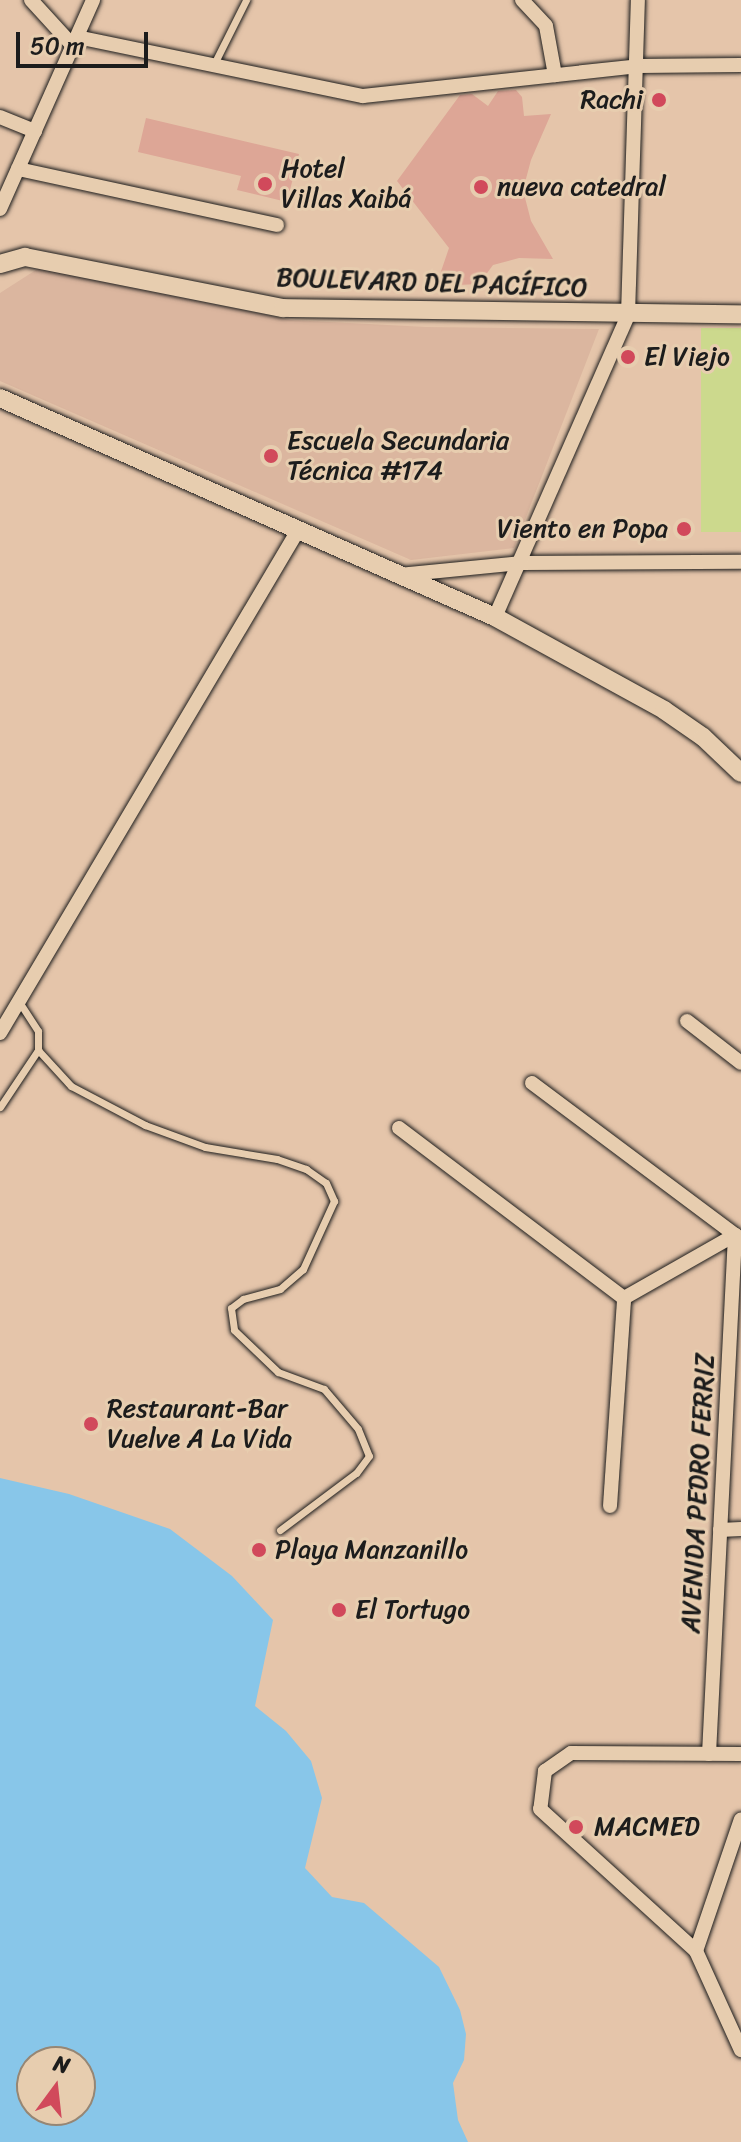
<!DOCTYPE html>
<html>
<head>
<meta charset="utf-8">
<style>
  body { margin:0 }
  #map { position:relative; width:741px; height:2142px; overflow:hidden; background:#e5c5aa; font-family:Sriracha,sans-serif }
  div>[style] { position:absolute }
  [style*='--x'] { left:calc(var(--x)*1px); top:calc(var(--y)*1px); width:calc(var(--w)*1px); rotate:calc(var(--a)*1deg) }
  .built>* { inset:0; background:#dbb69f }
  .green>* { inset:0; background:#ccd98d; transform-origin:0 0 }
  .water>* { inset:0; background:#88c6e9 }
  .building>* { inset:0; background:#dda696 }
  .roads { filter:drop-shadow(0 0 2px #1c1c1c) drop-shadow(0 0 2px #1c1c1c) }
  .service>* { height:7px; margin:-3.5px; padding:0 3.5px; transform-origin:3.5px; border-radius:3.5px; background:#e7cdaf }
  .minor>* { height:14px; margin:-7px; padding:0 7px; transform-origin:7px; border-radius:7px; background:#e7cdaf }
  .tertiary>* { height:18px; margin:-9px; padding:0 9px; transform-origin:9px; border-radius:9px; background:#e7cdaf }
  .dots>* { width:22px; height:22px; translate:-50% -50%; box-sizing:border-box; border:4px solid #e7cdaf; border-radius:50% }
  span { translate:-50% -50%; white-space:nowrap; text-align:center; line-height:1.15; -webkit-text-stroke:6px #e7cdaf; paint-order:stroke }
  .poi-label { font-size:26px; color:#1c1c1c }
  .right { translate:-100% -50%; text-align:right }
  .left { translate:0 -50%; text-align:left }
  .street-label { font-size:26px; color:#1c1c1c }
  .north { position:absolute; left:16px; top:2046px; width:80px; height:80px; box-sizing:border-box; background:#e7cdaf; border:2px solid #968674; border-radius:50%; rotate:15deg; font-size:22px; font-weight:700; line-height:32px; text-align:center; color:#1c1c1c }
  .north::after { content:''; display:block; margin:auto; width:28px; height:36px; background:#d1495b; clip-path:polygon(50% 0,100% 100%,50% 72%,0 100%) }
  .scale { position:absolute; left:16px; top:32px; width:132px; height:36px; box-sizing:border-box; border:4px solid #1c1c1c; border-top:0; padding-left:10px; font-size:24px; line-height:28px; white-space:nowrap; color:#1c1c1c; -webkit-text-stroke:6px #e7cdaf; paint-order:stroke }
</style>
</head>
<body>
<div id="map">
  <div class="built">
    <i style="clip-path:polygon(39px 268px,291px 320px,426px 327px,599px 329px,514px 548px,411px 560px,0 381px,0 293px)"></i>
  </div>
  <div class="green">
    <i style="left:701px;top:328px;width:40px;height:204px"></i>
  </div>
  <div class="water">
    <i style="clip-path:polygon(evenodd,0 1478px,69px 1494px,170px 1529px,232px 1576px,273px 1620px,255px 1706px,286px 1731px,311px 1761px,322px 1798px,305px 1868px,332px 1897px,364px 1903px,439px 1967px,460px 2010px,466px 2034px,464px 2060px,453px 2083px,458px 2120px,468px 2142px,0 2142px,0 1478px,80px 2062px,80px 2110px,32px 2110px,32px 2062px,80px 2062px)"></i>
  </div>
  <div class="building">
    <i style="clip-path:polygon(516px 90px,522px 97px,524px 116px,551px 114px,531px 160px,523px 190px,531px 221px,553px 259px,519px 258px,493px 265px,479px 284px,436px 286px,449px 248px,397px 181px,460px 95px,472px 94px,488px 106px,498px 91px)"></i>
    <i style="clip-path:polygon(146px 118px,299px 154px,287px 202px,237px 190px,241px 176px,138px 152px)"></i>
  </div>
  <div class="roads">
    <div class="service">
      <i style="--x:214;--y:64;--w:72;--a:-63.4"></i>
      <i style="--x:38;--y:1050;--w:49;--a:47.5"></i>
      <i style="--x:71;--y:1086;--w:84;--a:27.8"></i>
      <i style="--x:145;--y:1125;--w:64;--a:20.1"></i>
      <i style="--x:205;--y:1147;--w:73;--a:9.5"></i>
      <i style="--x:277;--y:1159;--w:31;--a:19"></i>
      <i style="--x:306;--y:1169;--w:24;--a:35"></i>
      <i style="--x:326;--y:1183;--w:20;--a:66"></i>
      <i style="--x:334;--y:1201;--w:75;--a:114.5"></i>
      <i style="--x:303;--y:1269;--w:30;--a:139"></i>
      <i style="--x:280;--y:1289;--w:38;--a:165"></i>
      <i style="--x:243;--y:1299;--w:15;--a:143"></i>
      <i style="--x:231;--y:1308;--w:22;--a:82"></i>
      <i style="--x:234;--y:1330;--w:61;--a:43.7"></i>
      <i style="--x:278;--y:1372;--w:49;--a:20.3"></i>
      <i style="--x:324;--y:1389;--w:52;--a:49.6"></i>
      <i style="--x:358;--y:1429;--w:29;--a:68"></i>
      <i style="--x:369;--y:1456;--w:21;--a:127"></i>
      <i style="--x:356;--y:1473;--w:95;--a:143.1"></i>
      <i style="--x:0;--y:1107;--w:69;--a:-56.3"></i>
      <i style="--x:38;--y:1050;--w:19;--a:-90"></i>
      <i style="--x:38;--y:1031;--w:35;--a:-123"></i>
    </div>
    <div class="minor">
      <i style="--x:31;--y:0;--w:62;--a:47.6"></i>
      <i style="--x:522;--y:0;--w:35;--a:47"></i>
      <i style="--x:546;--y:26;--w:50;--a:79.6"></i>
      <i style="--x:77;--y:37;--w:292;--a:11.7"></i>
      <i style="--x:363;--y:96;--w:277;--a:-6.2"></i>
      <i style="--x:638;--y:66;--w:103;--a:-0.6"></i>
      <i style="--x:0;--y:117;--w:38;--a:22"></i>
      <i style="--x:18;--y:169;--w:265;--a:12.2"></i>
      <i style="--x:0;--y:209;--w:229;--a:-66"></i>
      <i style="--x:399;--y:575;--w:124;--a:-5.6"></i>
      <i style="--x:522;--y:563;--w:219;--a:-0.3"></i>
      <i style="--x:495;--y:617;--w:330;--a:-66.2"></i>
      <i style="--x:628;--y:315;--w:315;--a:-88.2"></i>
      <i style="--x:687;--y:1021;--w:68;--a:37.9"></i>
      <i style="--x:0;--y:1033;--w:582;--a:-59.34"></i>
      <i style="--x:532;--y:1083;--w:254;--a:36.8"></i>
      <i style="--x:399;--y:1128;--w:282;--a:37.1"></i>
      <i style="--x:624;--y:1298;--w:128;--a:-29.6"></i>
      <i style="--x:610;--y:1506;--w:208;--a:-86.1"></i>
      <i style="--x:720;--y:1530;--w:21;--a:-3"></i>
      <i style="--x:709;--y:1754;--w:520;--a:-87.13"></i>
      <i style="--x:741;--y:1754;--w:170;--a:-179.7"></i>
      <i style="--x:571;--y:1753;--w:32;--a:145"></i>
      <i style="--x:545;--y:1771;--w:38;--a:97"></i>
      <i style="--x:540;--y:1809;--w:211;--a:42.3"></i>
      <i style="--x:696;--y:1951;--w:109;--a:65.6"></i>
      <i style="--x:696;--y:1951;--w:139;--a:-71.2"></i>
    </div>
    <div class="tertiary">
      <i style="--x:0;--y:264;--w:26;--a:-16"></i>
      <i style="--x:25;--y:257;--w:263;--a:11.2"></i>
      <i style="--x:283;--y:308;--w:458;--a:0.8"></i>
      <i style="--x:0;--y:398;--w:541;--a:23.87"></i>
      <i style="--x:495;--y:617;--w:193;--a:28.8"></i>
      <i style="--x:664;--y:710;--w:47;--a:34.7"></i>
      <i style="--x:703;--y:737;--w:52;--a:43.5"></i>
    </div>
  </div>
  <div class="dots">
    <i style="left:659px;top:100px;background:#d1495b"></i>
    <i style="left:265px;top:184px;background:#d1495b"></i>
    <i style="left:481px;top:187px;background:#d1495b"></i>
    <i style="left:628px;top:357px;background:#d1495b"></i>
    <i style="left:271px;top:456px;background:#d1495b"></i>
    <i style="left:684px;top:529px;background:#d1495b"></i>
    <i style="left:91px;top:1424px;background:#d1495b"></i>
    <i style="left:259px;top:1550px;background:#d1495b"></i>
    <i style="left:339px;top:1610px;background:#d1495b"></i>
    <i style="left:576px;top:1827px;background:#d1495b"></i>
  </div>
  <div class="poi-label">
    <span class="right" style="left:643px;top:100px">Rachi</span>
    <span class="left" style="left:281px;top:184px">Hotel<br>Villas Xaibá</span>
    <span class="left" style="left:497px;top:187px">nueva catedral</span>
    <span class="left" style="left:644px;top:357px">El Viejo</span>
    <span class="left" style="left:287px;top:456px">Escuela Secundaria<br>Técnica #174</span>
    <span class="right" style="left:668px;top:529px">Viento en Popa</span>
    <span class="left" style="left:107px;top:1424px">Restaurant-Bar<br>Vuelve A La Vida</span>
    <span class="left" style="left:275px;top:1550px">Playa Manzanillo</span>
    <span class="left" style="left:355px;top:1610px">El Tortugo</span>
    <span class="left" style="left:594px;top:1827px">MACMED</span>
  </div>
  <div class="street-label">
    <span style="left:432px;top:283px;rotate:2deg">BOULEVARD DEL PACÍFICO</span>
    <span style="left:698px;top:1493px;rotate:-87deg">AVENIDA PEDRO FERRIZ</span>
  </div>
  <div class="north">N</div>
  <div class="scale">50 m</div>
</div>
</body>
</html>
